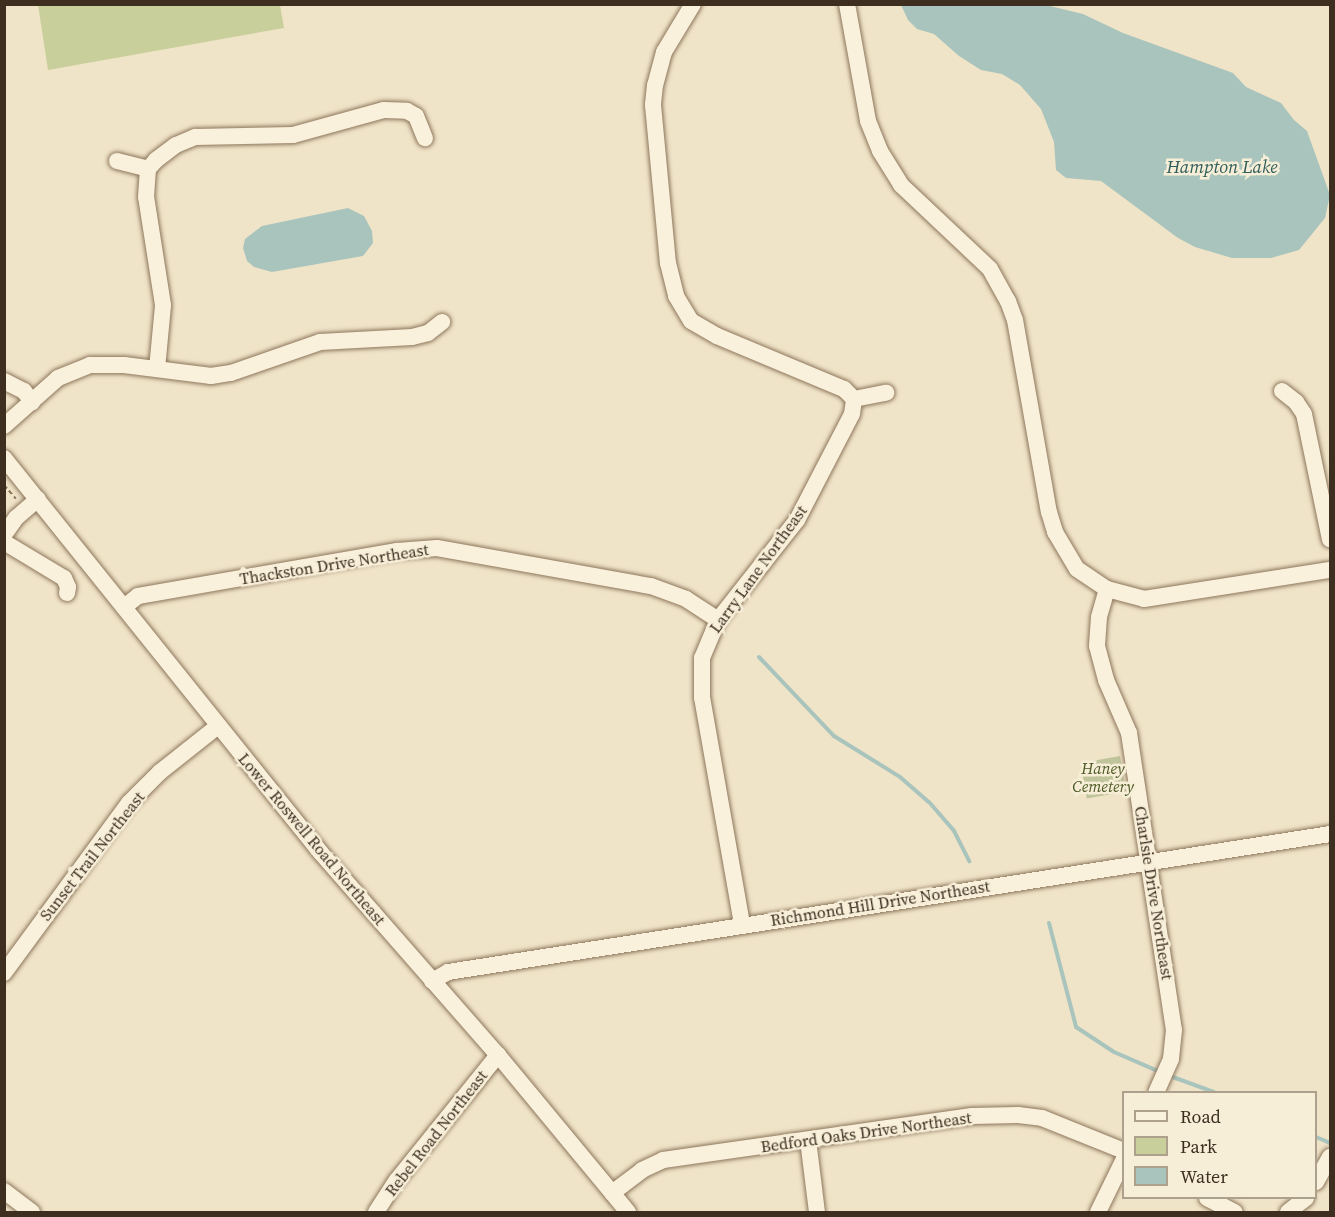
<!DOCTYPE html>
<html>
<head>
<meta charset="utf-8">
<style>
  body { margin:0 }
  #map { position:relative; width:1335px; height:1217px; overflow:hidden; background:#f0e4c8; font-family:"Source Serif 4",serif }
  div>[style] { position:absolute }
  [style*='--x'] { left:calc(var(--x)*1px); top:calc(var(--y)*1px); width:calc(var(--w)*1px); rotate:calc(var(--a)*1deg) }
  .green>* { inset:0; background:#c9cf9b }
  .cemetery>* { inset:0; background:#bfc49a; transform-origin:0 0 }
  .water>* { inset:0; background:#a9c4bc }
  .stream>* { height:4px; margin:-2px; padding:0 2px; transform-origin:2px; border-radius:2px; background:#a9c4bc }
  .path>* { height:2px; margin-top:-1px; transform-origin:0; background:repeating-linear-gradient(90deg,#8d765c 0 4.5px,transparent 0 7.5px) }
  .roads { filter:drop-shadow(0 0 2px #8d765c) drop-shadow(0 0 2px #8d765c) }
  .minor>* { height:16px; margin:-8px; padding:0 8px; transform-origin:8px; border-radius:8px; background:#faf1dc }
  span { translate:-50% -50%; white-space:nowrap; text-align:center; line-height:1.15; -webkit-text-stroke:5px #f7eed8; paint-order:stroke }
  .street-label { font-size:16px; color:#3d2e20 }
  .park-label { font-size:16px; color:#4d5a26; font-style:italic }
  .water-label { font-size:18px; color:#2f5d5a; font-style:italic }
  .frame { position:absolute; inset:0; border:6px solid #3d2e20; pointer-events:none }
  .legend { position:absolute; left:1122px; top:1091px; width:195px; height:108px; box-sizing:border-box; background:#f7eed8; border:2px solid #ada18e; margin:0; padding:8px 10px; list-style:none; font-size:18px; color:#3d2e20 }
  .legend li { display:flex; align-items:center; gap:12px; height:30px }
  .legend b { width:30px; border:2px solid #ada18e }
</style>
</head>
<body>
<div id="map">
  <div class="green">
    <i style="clip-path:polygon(38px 5px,280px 5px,284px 28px,48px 70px)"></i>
  </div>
  <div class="cemetery">
    <i style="left:1120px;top:756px;width:36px;height:40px;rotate:80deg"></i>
  </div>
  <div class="water">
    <i style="clip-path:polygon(901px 5px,1046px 5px,1083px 14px,1123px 33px,1233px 73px,1246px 87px,1281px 103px,1294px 120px,1307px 131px,1330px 195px,1325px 218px,1299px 250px,1271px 258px,1232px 258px,1195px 247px,1178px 238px,1101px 181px,1066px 178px,1056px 170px,1054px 142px,1041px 109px,1020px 85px,1002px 74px,981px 70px,959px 56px,934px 34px,917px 29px,908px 20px)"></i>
    <i style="clip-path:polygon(348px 208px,364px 216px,372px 231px,373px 243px,363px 256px,272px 272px,254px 267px,247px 261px,243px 248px,245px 239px,262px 226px)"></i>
  </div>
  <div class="stream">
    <i style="--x:759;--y:657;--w:109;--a:46.5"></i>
    <i style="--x:834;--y:736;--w:78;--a:31.8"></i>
    <i style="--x:900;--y:777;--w:38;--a:41"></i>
    <i style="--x:929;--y:802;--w:38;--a:49"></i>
    <i style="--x:954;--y:831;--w:34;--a:63"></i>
    <i style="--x:1049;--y:923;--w:107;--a:75.4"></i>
    <i style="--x:1076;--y:1027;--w:45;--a:33.3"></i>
    <i style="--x:1114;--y:1052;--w:50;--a:23.5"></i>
    <i style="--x:1170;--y:1076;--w:47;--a:20"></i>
    <i style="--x:1316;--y:1137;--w:15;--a:23"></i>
  </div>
  <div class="path">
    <i style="--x:4;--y:485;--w:18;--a:49"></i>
  </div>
  <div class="roads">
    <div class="minor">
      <i style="--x:693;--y:4;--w:56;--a:121.1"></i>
      <i style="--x:664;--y:52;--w:34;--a:105"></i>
      <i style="--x:655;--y:85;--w:20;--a:96"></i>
      <i style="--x:653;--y:105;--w:159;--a:84.6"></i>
      <i style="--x:668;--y:263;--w:34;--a:76"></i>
      <i style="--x:676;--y:296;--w:29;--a:59"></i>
      <i style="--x:691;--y:321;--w:30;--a:30"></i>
      <i style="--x:717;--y:336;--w:138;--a:22.7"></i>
      <i style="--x:844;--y:389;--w:14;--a:45"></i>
      <i style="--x:847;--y:4;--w:119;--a:79.8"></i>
      <i style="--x:868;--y:121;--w:32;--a:68"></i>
      <i style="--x:880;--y:151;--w:40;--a:58"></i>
      <i style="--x:901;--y:185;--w:122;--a:43.3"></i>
      <i style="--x:990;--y:269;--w:37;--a:61"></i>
      <i style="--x:1008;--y:301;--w:20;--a:70"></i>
      <i style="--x:1015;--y:320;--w:195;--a:80"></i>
      <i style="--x:1049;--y:512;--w:21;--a:73"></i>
      <i style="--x:1055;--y:532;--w:43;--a:59.3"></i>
      <i style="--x:1077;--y:569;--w:36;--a:34"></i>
      <i style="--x:1107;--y:589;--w:38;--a:15"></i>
      <i style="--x:1144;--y:599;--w:188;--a:-8.9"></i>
      <i style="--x:117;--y:161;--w:32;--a:14"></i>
      <i style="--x:157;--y:369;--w:64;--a:-84.6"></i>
      <i style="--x:163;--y:305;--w:109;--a:-98.9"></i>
      <i style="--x:146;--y:197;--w:28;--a:-86"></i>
      <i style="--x:148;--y:169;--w:12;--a:-48"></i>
      <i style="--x:156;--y:160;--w:25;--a:-37"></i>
      <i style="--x:176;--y:145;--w:21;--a:-23"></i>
      <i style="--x:195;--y:137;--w:98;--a:-1.2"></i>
      <i style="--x:293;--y:135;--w:94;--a:-15.4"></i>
      <i style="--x:384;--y:110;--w:23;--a:2"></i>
      <i style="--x:407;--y:111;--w:10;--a:29"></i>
      <i style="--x:416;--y:116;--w:24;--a:68"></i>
      <i style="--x:4;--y:381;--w:22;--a:27"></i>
      <i style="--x:24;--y:391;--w:14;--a:54"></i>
      <i style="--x:1282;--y:391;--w:18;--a:38"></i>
      <i style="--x:1296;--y:402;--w:14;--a:56"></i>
      <i style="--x:1304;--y:414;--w:128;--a:78.3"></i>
      <i style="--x:854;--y:399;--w:33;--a:-11"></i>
      <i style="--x:4;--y:426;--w:72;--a:-41.6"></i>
      <i style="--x:58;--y:378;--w:35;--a:-22"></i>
      <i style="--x:90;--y:365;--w:34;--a:0"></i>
      <i style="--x:124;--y:365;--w:88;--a:7.2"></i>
      <i style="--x:211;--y:376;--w:20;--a:-9"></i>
      <i style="--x:231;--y:373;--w:94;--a:-19.2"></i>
      <i style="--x:320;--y:342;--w:92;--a:-3.1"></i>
      <i style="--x:412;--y:337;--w:16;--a:-14"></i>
      <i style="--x:428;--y:333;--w:18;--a:-38"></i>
      <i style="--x:4;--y:458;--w:506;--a:51.25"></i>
      <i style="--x:321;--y:853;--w:269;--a:48.8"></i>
      <i style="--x:498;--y:1055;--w:204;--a:50.4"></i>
      <i style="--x:4;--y:535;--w:21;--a:-55"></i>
      <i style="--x:16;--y:518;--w:29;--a:-41"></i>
      <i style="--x:4;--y:542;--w:70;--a:31"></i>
      <i style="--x:64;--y:578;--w:10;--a:66"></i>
      <i style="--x:68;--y:587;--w:6;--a:99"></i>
      <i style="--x:1107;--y:589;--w:29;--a:106"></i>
      <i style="--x:1099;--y:617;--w:29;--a:94"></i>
      <i style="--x:1097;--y:646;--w:35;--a:75"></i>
      <i style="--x:1106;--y:680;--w:58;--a:66.5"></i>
      <i style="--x:1129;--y:733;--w:300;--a:81.4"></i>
      <i style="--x:1174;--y:1030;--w:29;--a:96"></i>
      <i style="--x:1171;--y:1059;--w:36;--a:114"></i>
      <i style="--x:124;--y:607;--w:18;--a:-38"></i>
      <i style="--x:138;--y:596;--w:263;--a:-9.9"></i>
      <i style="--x:397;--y:551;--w:40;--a:-4.3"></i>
      <i style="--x:437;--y:548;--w:217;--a:10.1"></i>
      <i style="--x:651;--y:586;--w:37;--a:20"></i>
      <i style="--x:686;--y:599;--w:38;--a:33"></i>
      <i style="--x:742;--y:924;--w:230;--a:-100"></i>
      <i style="--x:702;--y:698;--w:40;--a:-90"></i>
      <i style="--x:702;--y:658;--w:41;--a:-67.2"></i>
      <i style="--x:718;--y:620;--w:127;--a:-51.7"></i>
      <i style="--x:797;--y:520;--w:119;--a:-62.6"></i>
      <i style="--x:852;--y:414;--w:15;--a:-82"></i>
      <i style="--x:4;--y:973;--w:211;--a:-53.7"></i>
      <i style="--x:129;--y:803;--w:44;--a:-45"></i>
      <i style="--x:160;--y:772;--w:74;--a:-38.4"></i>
      <i style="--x:432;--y:981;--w:18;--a:-29"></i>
      <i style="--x:448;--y:972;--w:893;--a:-8.89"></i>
      <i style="--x:808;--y:1140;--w:73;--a:82.9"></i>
      <i style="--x:1316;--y:1182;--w:29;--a:-61"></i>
      <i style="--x:4;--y:1191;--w:35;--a:37"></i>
      <i style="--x:612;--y:1193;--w:38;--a:-37"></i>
      <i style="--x:642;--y:1170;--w:23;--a:-25"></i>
      <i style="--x:663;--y:1160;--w:312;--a:-8.1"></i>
      <i style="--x:972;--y:1116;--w:46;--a:-1.2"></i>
      <i style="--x:1018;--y:1115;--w:24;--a:7"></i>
      <i style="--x:1042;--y:1118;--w:88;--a:21.9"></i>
      <i style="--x:1207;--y:1198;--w:31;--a:27"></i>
      <i style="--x:376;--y:1212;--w:38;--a:-57"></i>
      <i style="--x:397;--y:1180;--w:161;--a:-51.1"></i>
      <i style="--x:1098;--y:1212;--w:59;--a:-63.9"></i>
      <i style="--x:1288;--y:1212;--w:23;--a:-38"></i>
    </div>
  </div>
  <div class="street-label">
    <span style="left:334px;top:564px;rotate:-9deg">Thackston Drive Northeast</span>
    <span style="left:758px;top:569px;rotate:-54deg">Larry Lane Northeast</span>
    <span style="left:312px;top:839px;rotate:50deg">Lower Roswell Road Northeast</span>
    <span style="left:92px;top:856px;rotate:-52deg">Sunset Trail Northeast</span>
    <span style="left:1154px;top:893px;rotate:81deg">Charlsie Drive Northeast</span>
    <span style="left:880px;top:903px;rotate:-9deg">Richmond Hill Drive Northeast</span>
    <span style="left:866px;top:1132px;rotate:-8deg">Bedford Oaks Drive Northeast</span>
    <span style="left:436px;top:1133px;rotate:-52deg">Rebel Road Northeast</span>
  </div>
  <div class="park-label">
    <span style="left:1103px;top:777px">Haney<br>Cemetery</span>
  </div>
  <div class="water-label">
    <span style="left:1222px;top:167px">Hampton Lake</span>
  </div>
  <div class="frame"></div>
  <ul class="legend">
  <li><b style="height:8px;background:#faf1dc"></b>Road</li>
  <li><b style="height:16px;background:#c9cf9b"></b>Park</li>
  <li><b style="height:16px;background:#a9c4bc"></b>Water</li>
  </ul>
</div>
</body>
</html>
